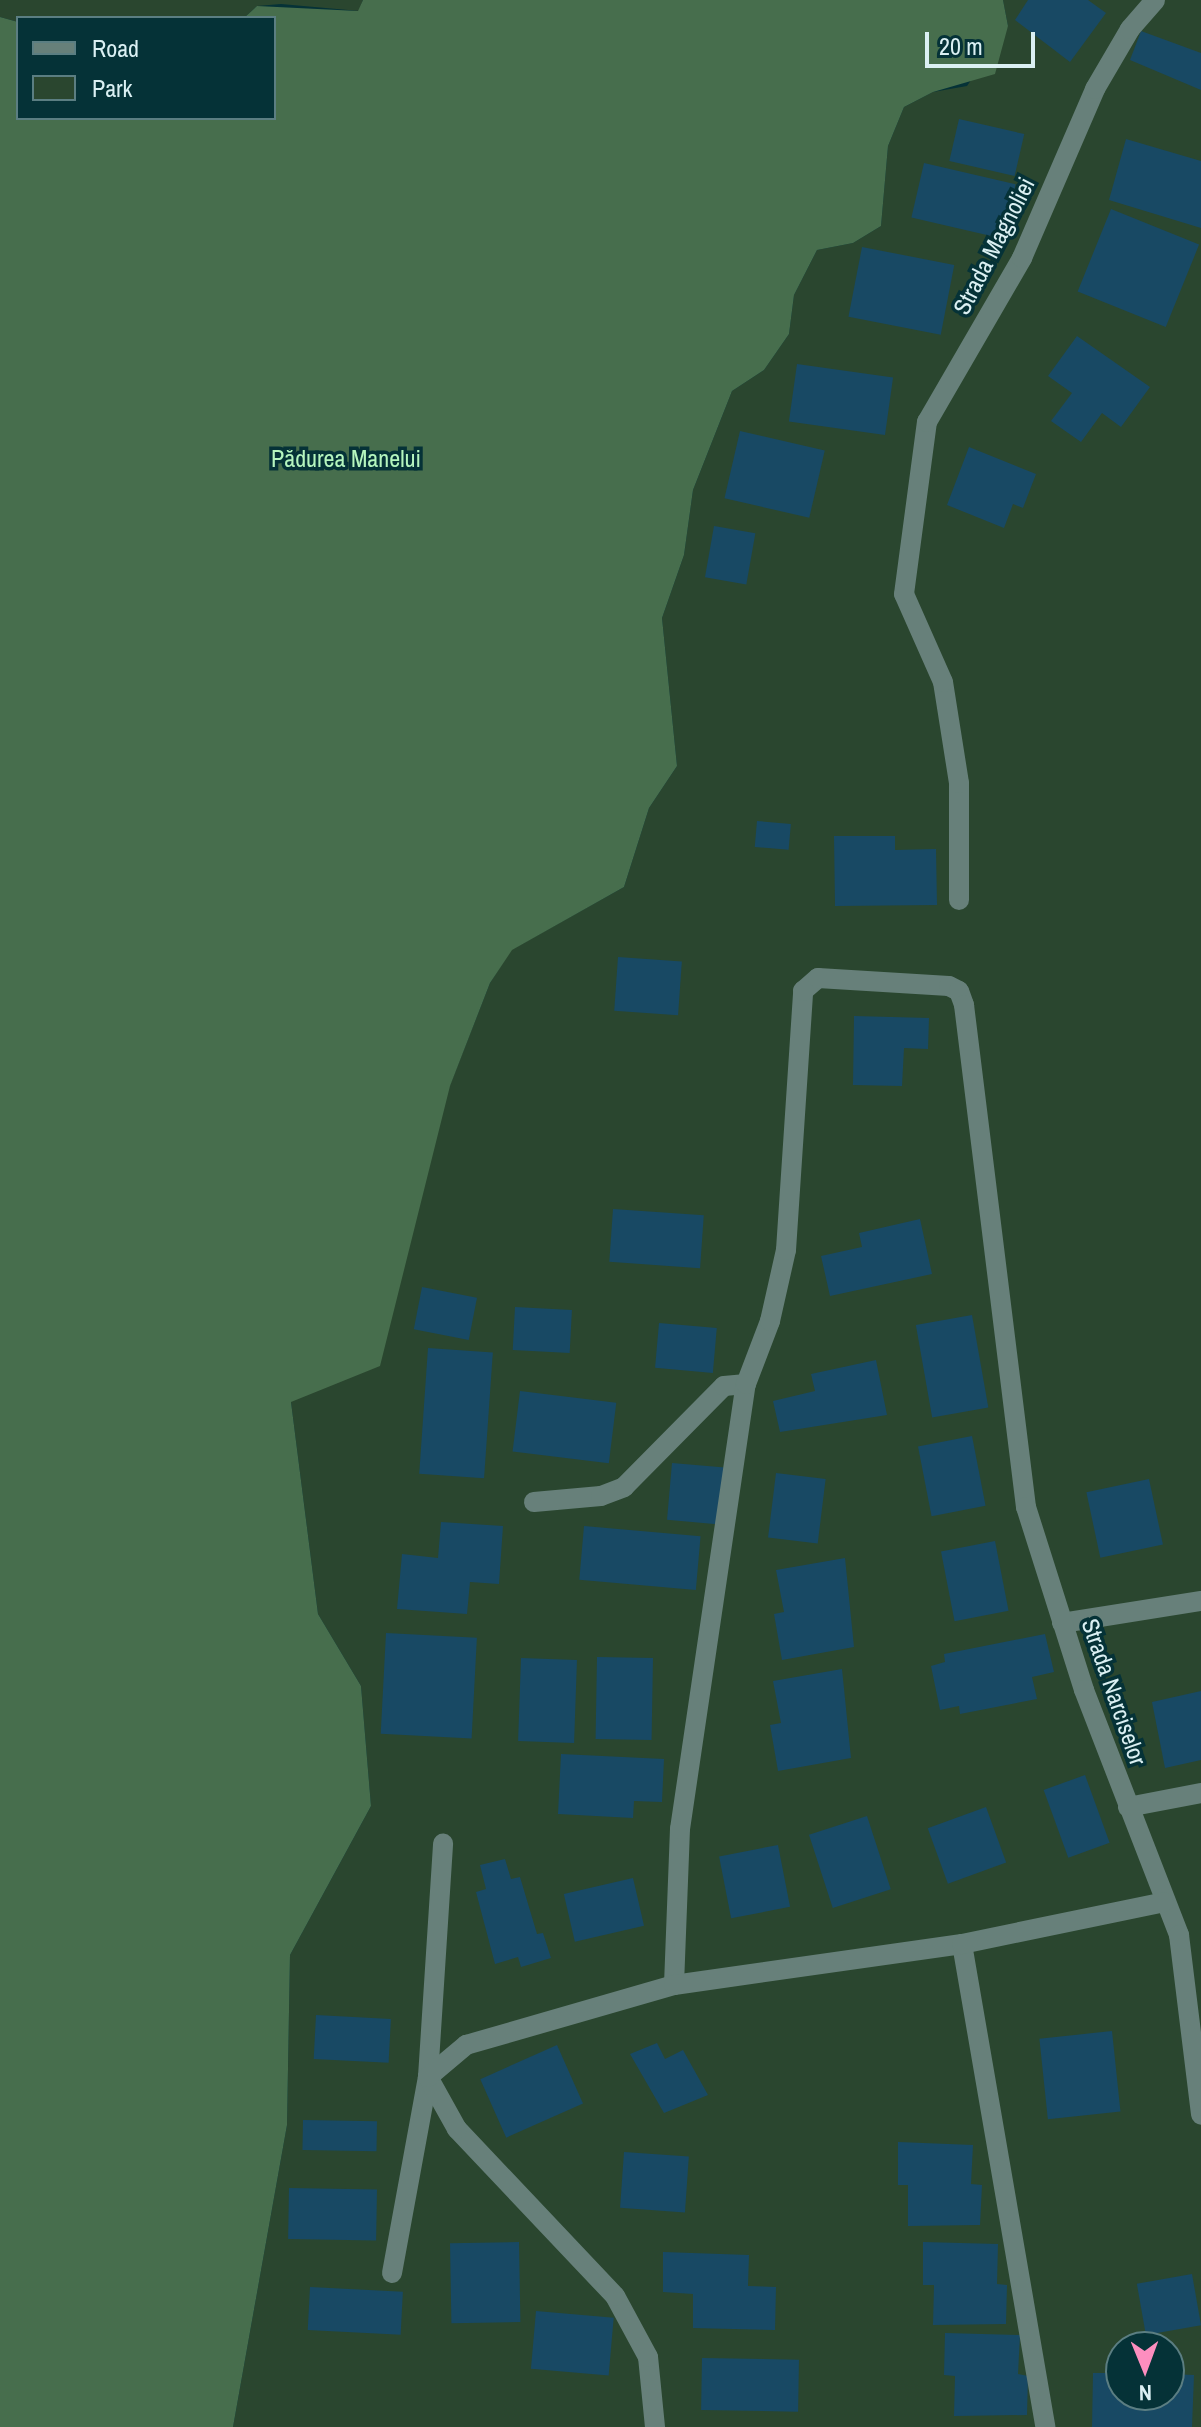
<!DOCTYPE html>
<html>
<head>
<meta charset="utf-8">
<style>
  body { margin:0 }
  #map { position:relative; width:1201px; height:2427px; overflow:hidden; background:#053237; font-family:"Archivo Narrow",sans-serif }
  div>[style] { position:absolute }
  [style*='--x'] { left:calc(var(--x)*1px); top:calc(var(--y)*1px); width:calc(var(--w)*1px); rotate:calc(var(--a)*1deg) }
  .green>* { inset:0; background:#2a462f }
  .forest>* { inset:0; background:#476e4d }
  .building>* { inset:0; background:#184964; transform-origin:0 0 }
  .minor>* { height:20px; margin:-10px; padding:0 10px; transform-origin:10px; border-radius:10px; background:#67807a }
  span { translate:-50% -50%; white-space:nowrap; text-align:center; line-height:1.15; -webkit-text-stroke:7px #053237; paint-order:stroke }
  .street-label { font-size:24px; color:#dbf0f3 }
  .park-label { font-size:24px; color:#b5f5be }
  .legend { position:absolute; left:16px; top:16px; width:260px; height:104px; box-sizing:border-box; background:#053237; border:2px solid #5b7e82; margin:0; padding:10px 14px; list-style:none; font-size:24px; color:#dbf0f3 }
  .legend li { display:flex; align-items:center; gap:16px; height:40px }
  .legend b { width:40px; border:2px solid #5b7e82 }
  .north { position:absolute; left:1105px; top:2331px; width:80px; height:80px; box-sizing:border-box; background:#053237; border:2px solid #5b7e82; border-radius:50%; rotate:179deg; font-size:22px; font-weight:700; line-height:32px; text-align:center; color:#dbf0f3 }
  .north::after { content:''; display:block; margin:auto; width:28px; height:36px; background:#fd8ebf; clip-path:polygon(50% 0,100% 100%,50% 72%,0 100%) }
  .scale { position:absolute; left:925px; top:32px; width:110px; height:36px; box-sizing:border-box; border:4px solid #dbf0f3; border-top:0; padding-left:10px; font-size:24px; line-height:28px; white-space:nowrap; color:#dbf0f3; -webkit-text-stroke:6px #053237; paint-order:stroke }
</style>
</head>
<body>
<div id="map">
  <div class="green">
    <i style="clip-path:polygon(0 0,363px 0,359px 11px,281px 4px,257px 6px,244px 18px,18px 22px,0 17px)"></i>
    <i style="clip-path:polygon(evenodd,1003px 0,1201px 0,1201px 2427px,233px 2427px,287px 2125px,290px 1955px,371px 1806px,361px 1686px,318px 1614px,291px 1402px,450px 1085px,490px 983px,511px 950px,624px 887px,649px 808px,677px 766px,662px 618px,684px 555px,693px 490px,732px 391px,764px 370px,789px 334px,794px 295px,817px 250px,853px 243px,881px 226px,888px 146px,904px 107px,933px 92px,967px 86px,1008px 26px,1003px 0,1121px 2347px,1169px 2347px,1169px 2395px,1121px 2395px,1121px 2347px)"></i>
  </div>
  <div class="forest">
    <i style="clip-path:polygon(363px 0,1003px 0,1008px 26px,995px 74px,933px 92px,904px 107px,888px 146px,881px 226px,853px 243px,817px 250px,794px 295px,789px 334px,764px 370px,732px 391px,693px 490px,684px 555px,662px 618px,677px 766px,649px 808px,624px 887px,512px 950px,490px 983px,450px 1086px,380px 1366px,291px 1402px,318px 1614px,361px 1686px,371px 1806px,290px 1955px,287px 2125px,233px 2427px,0 2427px,0 17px,18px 22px,18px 118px,274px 118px,274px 18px,244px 18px,257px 6px,358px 11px)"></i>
  </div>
  <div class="building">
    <i style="clip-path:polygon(1028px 0,1088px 0,1106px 13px,1070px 62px,1015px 20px)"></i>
    <i style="clip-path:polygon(1141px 31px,1201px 53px,1201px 90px,1130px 60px)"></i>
    <i style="left:959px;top:119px;width:67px;height:43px;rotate:13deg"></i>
    <i style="clip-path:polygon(1126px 139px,1201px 161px,1201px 228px,1109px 200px)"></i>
    <i style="left:924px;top:163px;width:94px;height:56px;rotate:13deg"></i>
    <i style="left:1111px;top:209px;width:95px;height:89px;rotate:22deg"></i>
    <i style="left:862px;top:247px;width:94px;height:71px;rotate:11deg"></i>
    <i style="clip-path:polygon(1077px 336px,1150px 387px,1121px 427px,1102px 413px,1081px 442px,1051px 421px,1072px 393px,1048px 376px)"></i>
    <i style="left:797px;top:364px;width:97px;height:58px;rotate:8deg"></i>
    <i style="left:740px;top:431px;width:87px;height:69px;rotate:13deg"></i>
    <i style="clip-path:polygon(969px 447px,1036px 474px,1023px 508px,1013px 504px,1004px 528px,947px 505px)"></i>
    <i style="left:714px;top:526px;width:42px;height:52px;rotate:10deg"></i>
    <i style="left:757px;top:821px;width:34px;height:26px;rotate:5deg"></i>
    <i style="clip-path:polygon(834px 836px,895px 836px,895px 850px,936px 849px,937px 905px,835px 906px)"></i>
    <i style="left:618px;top:957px;width:64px;height:54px;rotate:4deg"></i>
    <i style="clip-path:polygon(854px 1016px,929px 1018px,928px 1049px,904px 1048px,902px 1086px,853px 1085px)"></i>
    <i style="left:613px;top:1209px;width:91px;height:53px;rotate:4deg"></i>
    <i style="clip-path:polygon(920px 1219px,932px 1274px,830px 1296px,821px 1256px,862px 1247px,859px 1233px)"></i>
    <i style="left:422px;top:1287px;width:56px;height:43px;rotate:11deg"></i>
    <i style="left:515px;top:1307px;width:57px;height:43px;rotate:3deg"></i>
    <i style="left:972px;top:1315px;width:94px;height:57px;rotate:80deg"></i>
    <i style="left:659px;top:1323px;width:58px;height:45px;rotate:5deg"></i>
    <i style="left:428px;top:1348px;width:65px;height:126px;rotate:4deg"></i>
    <i style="clip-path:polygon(876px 1360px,887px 1415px,780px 1432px,773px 1401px,815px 1391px,811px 1374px)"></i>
    <i style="left:520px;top:1391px;width:97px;height:61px;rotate:7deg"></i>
    <i style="left:972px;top:1436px;width:71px;height:55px;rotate:79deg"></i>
    <i style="left:672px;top:1463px;width:53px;height:57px;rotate:5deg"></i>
    <i style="left:776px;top:1473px;width:50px;height:65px;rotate:7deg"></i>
    <i style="left:1149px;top:1479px;width:67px;height:64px;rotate:78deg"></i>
    <i style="clip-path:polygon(441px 1522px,503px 1526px,499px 1584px,470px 1582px,467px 1614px,397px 1609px,402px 1554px,438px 1558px)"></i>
    <i style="left:584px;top:1526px;width:117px;height:54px;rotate:5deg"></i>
    <i style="left:995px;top:1541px;width:71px;height:55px;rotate:79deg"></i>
    <i style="clip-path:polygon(845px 1558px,854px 1647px,782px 1660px,774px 1614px,784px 1612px,776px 1570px)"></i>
    <i style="left:386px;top:1633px;width:91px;height:101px;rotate:3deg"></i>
    <i style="clip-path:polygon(1045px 1634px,1054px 1672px,1032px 1677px,1037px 1699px,960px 1714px,959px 1706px,940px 1710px,931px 1666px,945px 1662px,944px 1654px)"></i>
    <i style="left:597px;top:1657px;width:56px;height:82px;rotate:1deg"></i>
    <i style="left:521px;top:1658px;width:56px;height:83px;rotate:2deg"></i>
    <i style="clip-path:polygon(842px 1669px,851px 1758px,778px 1771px,770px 1725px,781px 1723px,773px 1681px)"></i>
    <i style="clip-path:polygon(1201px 1691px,1201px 1760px,1165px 1768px,1152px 1702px)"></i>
    <i style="clip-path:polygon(561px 1754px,664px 1759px,662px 1802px,634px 1801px,633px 1818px,558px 1814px)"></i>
    <i style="left:1085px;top:1775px;width:72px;height:44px;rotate:70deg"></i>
    <i style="left:986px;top:1807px;width:59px;height:62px;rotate:70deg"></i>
    <i style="left:867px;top:1816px;width:77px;height:61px;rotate:72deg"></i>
    <i style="left:778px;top:1845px;width:63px;height:60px;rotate:79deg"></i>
    <i style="clip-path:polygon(505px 1859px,511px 1879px,520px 1877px,537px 1934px,543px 1933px,551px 1958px,521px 1967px,518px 1957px,495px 1964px,476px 1892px,486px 1889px,480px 1865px)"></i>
    <i style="left:633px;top:1878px;width:49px;height:71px;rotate:77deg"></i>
    <i style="left:316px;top:2015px;width:75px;height:44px;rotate:3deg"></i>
    <i style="left:1112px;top:2031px;width:81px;height:73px;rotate:84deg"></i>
    <i style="clip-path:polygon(657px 2043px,665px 2059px,683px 2050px,708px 2095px,664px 2113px,630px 2054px)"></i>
    <i style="left:557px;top:2045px;width:64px;height:84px;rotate:66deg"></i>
    <i style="left:303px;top:2120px;width:74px;height:30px;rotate:1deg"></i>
    <i style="clip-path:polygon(898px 2142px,973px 2145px,971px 2184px,982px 2185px,980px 2225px,908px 2226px,908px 2185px,898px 2185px)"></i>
    <i style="left:624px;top:2152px;width:65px;height:56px;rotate:4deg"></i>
    <i style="left:289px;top:2188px;width:88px;height:51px;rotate:1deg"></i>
    <i style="left:519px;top:2242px;width:80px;height:69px;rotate:89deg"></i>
    <i style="clip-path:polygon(923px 2242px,998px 2244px,997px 2284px,1007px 2285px,1006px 2324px,933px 2325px,934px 2285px,923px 2285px)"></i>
    <i style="clip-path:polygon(663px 2252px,749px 2255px,748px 2286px,776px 2287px,775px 2330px,693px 2328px,693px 2294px,663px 2292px)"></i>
    <i style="left:1192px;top:2274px;width:52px;height:56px;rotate:80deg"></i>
    <i style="left:310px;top:2287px;width:93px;height:43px;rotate:3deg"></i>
    <i style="left:536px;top:2311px;width:78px;height:58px;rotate:5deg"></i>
    <i style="clip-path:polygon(945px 2333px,1020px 2335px,1018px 2374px,1028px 2376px,1027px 2415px,954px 2416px,955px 2376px,944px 2375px)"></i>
    <i style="left:702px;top:2358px;width:97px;height:52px;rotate:1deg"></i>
    <i style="clip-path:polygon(1093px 2373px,1121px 2373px,1121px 2395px,1169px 2395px,1169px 2374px,1194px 2375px,1192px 2427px,1092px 2427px)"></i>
  </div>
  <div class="minor">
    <i style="--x:959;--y:900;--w:117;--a:-90"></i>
    <i style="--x:959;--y:783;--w:102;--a:-99"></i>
    <i style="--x:943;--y:682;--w:96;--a:-113.9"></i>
    <i style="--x:904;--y:594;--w:174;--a:-82.4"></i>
    <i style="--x:927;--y:422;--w:190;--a:-59.9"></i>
    <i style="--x:1022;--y:258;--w:184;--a:-66.6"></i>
    <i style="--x:1095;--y:89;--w:69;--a:-59.7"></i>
    <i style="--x:1130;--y:29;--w:38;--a:-49"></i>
    <i style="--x:534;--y:1502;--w:67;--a:-5.1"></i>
    <i style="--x:601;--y:1496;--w:25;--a:-21"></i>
    <i style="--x:624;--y:1487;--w:142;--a:-45.3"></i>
    <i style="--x:724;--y:1386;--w:22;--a:-5"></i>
    <i style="--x:1062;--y:1623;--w:141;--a:-9"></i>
    <i style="--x:1128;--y:1807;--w:74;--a:-10.9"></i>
    <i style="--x:962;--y:1944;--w:490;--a:80.2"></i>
    <i style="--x:674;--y:1985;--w:156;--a:-87.8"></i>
    <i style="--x:680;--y:1829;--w:450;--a:-81.6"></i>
    <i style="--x:746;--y:1384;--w:67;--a:-69.1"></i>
    <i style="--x:770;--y:1321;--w:73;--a:-77.3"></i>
    <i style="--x:786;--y:1250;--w:260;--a:-86.2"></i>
    <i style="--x:803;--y:991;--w:20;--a:-41"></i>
    <i style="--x:818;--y:978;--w:131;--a:3.5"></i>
    <i style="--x:949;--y:986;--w:11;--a:27"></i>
    <i style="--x:959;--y:991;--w:15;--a:70"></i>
    <i style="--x:964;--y:1005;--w:506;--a:82.96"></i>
    <i style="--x:1026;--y:1507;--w:192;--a:72.4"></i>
    <i style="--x:1084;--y:1690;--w:263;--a:68.8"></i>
    <i style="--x:1179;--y:1935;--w:181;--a:83"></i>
    <i style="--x:392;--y:2273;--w:199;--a:-79.6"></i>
    <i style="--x:428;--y:2077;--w:234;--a:-86.3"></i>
    <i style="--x:655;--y:2427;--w:70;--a:-95.7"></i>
    <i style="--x:648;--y:2357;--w:69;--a:-118.4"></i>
    <i style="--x:615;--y:2296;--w:230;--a:-133.4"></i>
    <i style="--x:457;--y:2129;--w:60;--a:-119.1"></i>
    <i style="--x:428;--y:2077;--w:50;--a:-40.1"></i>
    <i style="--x:466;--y:2045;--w:216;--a:-16.1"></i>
    <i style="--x:674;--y:1985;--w:291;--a:-8.1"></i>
    <i style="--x:962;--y:1944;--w:206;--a:-11.7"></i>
  </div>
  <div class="street-label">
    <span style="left:994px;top:246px;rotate:-63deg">Strada Magnoliei</span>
    <span style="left:1114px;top:1692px;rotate:71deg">Strada Narciselor</span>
  </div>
  <div class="park-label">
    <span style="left:346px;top:459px">Pădurea Manelui</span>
  </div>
  <ul class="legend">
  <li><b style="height:10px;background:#67807a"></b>Road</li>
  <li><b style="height:22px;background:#2a462f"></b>Park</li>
  </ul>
  <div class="north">N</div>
  <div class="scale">20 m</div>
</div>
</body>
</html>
